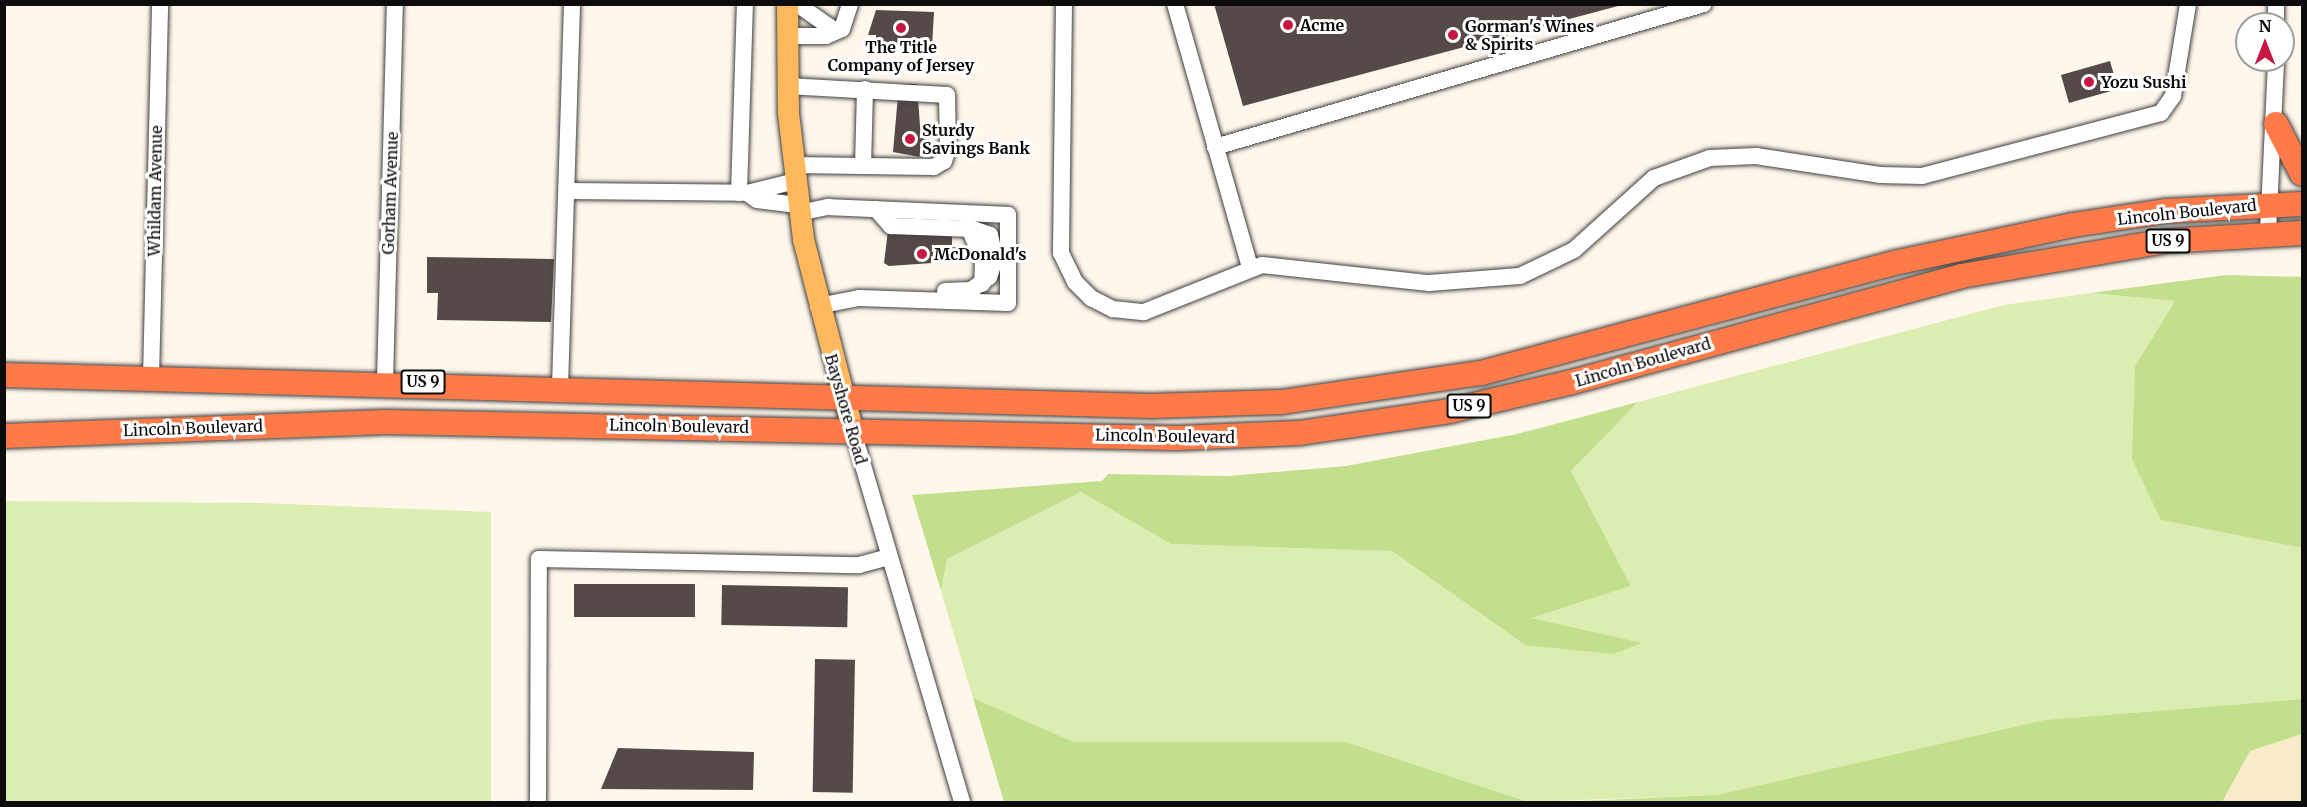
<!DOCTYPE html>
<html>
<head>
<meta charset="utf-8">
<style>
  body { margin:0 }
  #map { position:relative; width:2307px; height:807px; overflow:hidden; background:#fff7eb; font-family:Merriweather,serif }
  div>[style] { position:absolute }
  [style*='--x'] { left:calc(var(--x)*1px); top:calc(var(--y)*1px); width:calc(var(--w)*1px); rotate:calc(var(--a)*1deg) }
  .farmland>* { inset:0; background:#f8ebc8 }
  .green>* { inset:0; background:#dbedb1 }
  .forest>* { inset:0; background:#c2df8e }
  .building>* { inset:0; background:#554a47; transform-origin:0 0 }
  .roads { filter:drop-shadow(0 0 2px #3f3f3f) drop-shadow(0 0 2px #3f3f3f) }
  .minor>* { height:16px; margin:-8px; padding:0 8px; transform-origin:8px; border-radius:8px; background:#fff }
  .major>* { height:21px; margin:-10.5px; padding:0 10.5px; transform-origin:10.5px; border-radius:10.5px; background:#ffb85b }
  .highway>* { height:24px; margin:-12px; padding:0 12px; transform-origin:12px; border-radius:12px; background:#ff7a49 }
  .dots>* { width:16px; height:16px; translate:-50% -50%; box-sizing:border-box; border:3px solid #fff; border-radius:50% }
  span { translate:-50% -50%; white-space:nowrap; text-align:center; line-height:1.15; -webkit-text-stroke:6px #fff; paint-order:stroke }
  .shield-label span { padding:2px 4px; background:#fff; border:2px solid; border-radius:4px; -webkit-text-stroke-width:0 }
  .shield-label { font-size:15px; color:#0c0c0c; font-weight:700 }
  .poi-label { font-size:16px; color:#0c0c0c; font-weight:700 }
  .left { translate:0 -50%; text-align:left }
  .street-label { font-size:16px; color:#0c0c0c }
  .frame { position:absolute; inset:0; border:6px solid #0c0c0c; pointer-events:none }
  .north { position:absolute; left:2235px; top:12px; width:60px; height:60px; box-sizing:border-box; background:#fff; border:2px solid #9e9e9e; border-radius:50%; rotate:0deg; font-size:16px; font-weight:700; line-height:24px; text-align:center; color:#0c0c0c }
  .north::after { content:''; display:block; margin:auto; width:21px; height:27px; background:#c81741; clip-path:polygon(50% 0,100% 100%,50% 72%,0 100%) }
</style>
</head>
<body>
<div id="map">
  <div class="farmland">
    <i style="clip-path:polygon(2302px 734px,2302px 802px,2222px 802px,2250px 751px)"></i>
  </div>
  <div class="green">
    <i style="clip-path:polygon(2091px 293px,2175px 301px,2135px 366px,2161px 520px,2302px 548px,2302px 699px,2044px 720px,1717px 795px,1528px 802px,1346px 742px,1074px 742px,973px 698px,941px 591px,947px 559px,1081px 492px,1171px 544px,1392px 551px,1525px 645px,1530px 618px,1631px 586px,1571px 471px,1638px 402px,2004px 305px)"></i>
    <i style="clip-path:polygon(5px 501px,261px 503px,491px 512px,491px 802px,5px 802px)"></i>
  </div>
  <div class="forest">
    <i style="clip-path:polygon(2226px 275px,2302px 277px,2302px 548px,2161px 520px,2132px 459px,2135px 366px,2175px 301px,2091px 293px)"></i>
    <i style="clip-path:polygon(1638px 402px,1571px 471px,1631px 586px,1531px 618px,1642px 643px,1613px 654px,1525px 645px,1392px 551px,1171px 544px,1081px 492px,947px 559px,941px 591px,912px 495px,1102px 481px,1108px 474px,1229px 476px,1346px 466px,1517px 434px)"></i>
    <i style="clip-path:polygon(973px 698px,1074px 742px,1346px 742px,1528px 802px,1004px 802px)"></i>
    <i style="clip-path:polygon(2302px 699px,2302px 734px,2250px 751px,2222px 802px,1557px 802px,1717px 795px,2044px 720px)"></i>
  </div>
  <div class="building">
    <i style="clip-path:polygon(1214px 4px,1622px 4px,1622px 5px,1243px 106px)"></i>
    <i style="clip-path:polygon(876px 10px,934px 12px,932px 47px,876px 45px,876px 35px,868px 35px)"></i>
    <i style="left:2110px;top:61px;width:29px;height:51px;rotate:74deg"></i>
    <i style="clip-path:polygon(899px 84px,917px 84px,920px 126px,927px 126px,926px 154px,920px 157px,893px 152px)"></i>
    <i style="clip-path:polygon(888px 230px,952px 236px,952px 247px,961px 248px,961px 261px,889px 266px,884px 263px)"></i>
    <i style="clip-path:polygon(427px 257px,554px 259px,551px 322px,437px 320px,438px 293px,427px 293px)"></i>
    <i style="left:574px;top:584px;width:121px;height:33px"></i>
    <i style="left:722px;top:585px;width:126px;height:40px;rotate:1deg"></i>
    <i style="left:815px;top:659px;width:40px;height:133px;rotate:1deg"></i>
    <i style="clip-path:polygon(618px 748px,754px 752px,753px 790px,601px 789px)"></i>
  </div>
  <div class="roads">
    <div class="minor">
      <i style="--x:797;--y:4;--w:45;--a:35.1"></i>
      <i style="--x:1064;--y:4;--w:249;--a:90.7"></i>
      <i style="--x:1061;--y:253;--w:32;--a:64"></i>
      <i style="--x:1075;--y:282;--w:23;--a:45"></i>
      <i style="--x:1091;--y:298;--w:25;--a:27"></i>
      <i style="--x:1113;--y:309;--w:31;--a:6"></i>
      <i style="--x:1144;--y:312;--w:127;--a:-21.7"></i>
      <i style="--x:1262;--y:265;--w:168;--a:6.2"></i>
      <i style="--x:1429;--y:283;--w:91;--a:-4.4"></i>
      <i style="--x:1520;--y:276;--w:60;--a:-25.7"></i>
      <i style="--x:1574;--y:250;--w:108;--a:-42"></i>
      <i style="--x:1654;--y:178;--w:59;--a:-19.7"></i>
      <i style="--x:1710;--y:158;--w:46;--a:-2.5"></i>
      <i style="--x:1756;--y:156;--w:125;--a:8.7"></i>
      <i style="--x:1880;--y:175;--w:42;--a:1.4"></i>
      <i style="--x:1922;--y:176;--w:247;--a:-14.8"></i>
      <i style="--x:2161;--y:113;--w:21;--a:-55"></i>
      <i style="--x:2173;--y:96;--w:93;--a:-80.7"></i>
      <i style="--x:1175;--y:4;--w:274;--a:74.1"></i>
      <i style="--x:2276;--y:24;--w:20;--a:-90"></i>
      <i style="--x:786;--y:36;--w:40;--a:0"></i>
      <i style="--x:826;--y:36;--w:17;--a:-24"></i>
      <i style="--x:842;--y:29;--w:26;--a:-72"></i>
      <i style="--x:787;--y:86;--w:160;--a:3.2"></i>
      <i style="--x:947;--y:95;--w:53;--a:88.9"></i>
      <i style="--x:948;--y:148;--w:14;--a:107"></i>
      <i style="--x:944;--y:161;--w:12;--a:149"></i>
      <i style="--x:934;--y:167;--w:141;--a:-179.2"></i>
      <i style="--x:1215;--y:147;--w:509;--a:-16.3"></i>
      <i style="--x:863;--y:166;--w:77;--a:-88.5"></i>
      <i style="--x:568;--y:191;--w:179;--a:0.6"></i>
      <i style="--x:747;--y:193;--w:49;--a:-14"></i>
      <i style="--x:739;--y:193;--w:189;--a:-88.2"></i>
      <i style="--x:747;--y:193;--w:12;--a:35"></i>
      <i style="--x:757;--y:200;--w:41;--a:7"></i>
      <i style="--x:876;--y:209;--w:23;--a:49"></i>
      <i style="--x:891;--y:226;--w:82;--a:2.1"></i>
      <i style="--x:973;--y:229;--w:18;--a:19"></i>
      <i style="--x:990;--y:235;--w:25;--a:78"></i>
      <i style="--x:995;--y:259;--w:19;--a:108"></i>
      <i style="--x:989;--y:277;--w:22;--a:144"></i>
      <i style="--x:971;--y:290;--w:26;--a:178"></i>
      <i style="--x:799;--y:213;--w:30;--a:-12"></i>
      <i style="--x:828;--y:207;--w:180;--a:2.5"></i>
      <i style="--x:1008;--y:215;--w:88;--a:90"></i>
      <i style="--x:1008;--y:303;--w:149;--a:-178.1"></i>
      <i style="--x:859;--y:298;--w:42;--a:169"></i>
      <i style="--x:969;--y:228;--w:36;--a:67"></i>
      <i style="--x:983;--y:261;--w:23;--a:92"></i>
      <i style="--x:2268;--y:232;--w:172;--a:-87.3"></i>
      <i style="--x:151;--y:378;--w:374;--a:-88.6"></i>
      <i style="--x:385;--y:381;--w:377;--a:-88.5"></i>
      <i style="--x:560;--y:387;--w:383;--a:-88.2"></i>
      <i style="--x:852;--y:428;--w:390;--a:73.6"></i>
      <i style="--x:538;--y:802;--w:243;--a:-89.8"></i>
      <i style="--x:539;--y:559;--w:320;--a:1.1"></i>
      <i style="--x:859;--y:565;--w:31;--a:-15"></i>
    </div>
    <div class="major">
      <i style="--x:787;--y:4;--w:109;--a:89.5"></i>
      <i style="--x:788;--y:113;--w:127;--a:83.2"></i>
      <i style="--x:803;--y:239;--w:195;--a:75.5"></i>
    </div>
    <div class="highway">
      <i style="--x:2276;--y:124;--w:56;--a:62.5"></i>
      <i style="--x:4;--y:375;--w:1147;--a:1.55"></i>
      <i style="--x:1151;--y:406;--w:131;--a:-1.7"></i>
      <i style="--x:1282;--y:402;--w:201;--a:-8.3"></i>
      <i style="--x:1481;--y:373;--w:427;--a:-14.9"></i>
      <i style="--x:1894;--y:263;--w:183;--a:-12"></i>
      <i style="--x:2073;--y:225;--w:95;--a:-8.5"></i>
      <i style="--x:2167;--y:211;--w:135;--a:-3"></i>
      <i style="--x:4;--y:436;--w:382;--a:-2.1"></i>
      <i style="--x:386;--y:422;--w:790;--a:1.16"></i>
      <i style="--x:1176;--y:438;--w:123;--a:-2.3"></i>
      <i style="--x:1299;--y:433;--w:152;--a:-8.3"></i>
      <i style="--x:1449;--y:411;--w:126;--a:-13.3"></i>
      <i style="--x:1572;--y:382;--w:403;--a:-15.2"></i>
      <i style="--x:1961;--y:276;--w:208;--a:-9.7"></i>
      <i style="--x:2166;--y:241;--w:136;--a:-3.4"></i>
    </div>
  </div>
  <div class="dots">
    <i style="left:1288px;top:25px;background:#c81741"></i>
    <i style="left:901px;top:28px;background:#c81741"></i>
    <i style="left:1453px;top:35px;background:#c81741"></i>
    <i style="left:2089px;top:82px;background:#c81741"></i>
    <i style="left:910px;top:139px;background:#c81741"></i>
    <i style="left:922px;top:254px;background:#c81741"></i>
  </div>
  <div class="shield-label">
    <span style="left:2168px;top:241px">US 9</span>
    <span style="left:423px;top:382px">US 9</span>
    <span style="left:1469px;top:406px">US 9</span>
  </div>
  <div class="poi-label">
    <span class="left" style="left:1300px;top:25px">Acme</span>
    <span class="left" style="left:1465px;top:35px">Gorman's Wines<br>&amp; Spirits</span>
    <span style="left:901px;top:56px">The Title<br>Company of Jersey</span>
    <span class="left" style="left:2101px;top:82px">Yozu Sushi</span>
    <span class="left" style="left:922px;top:139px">Sturdy<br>Savings Bank</span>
    <span class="left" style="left:934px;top:254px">McDonald's</span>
  </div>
  <div class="street-label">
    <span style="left:155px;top:191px;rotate:-89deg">Whildam Avenue</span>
    <span style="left:390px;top:193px;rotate:-88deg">Gorham Avenue</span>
    <span style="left:2187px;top:212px;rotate:-6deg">Lincoln Boulevard</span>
    <span style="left:1643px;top:362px;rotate:-16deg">Lincoln Boulevard</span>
    <span style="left:846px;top:409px;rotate:74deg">Bayshore Road</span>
    <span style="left:679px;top:426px;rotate:1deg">Lincoln Boulevard</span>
    <span style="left:193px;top:428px;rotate:-2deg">Lincoln Boulevard</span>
    <span style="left:1165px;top:436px;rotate:1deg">Lincoln Boulevard</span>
  </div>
  <div class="frame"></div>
  <div class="north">N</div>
</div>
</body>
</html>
